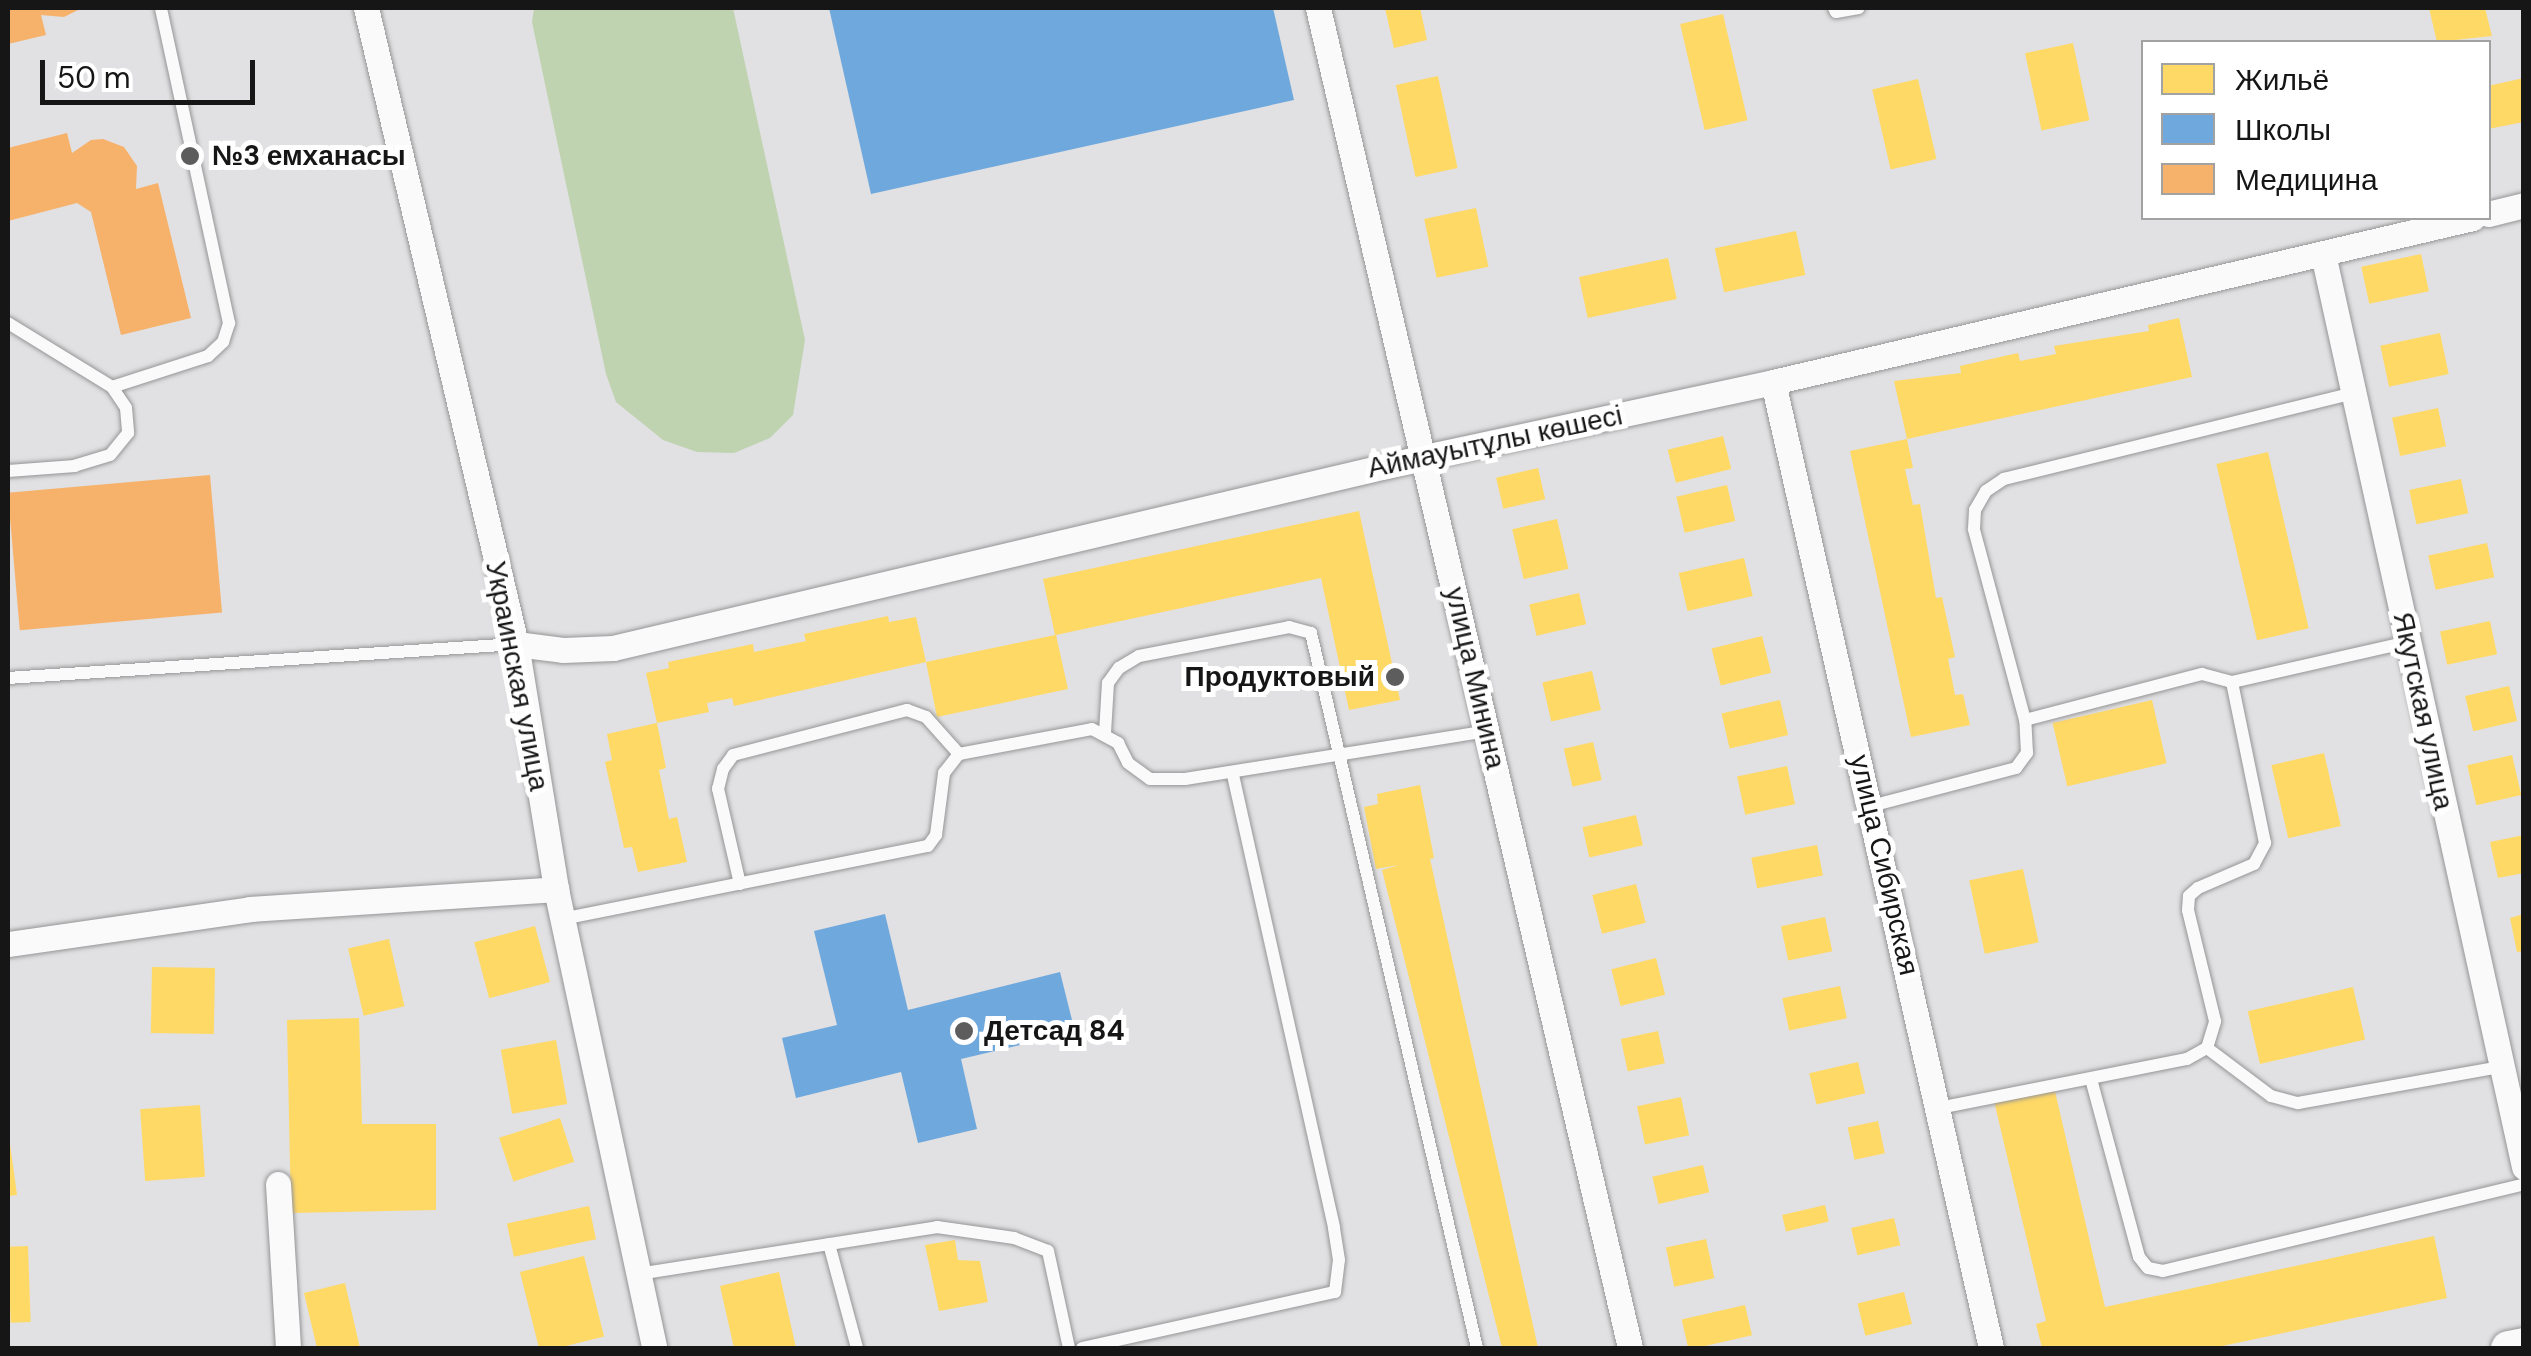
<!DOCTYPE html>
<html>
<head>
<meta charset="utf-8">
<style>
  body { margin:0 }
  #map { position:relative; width:2531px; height:1356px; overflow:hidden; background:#e1e0e2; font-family:"DM Sans",sans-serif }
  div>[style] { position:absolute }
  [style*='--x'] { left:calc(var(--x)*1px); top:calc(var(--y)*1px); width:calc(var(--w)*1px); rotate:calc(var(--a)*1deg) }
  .green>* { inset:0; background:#bfd3b0 }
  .homes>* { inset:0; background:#ffd966; transform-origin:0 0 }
  .schools>* { inset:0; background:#6fa8dc }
  .health>* { inset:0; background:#f6b26b; transform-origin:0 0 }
  .roads { filter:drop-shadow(0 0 2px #969597) drop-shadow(0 0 2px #969597) }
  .lane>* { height:12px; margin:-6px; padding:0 6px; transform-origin:6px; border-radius:6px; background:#fafafb }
  .street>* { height:25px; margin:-12.5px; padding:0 12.5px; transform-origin:12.5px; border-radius:12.5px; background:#fafafb }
  .secondary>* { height:35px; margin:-17.5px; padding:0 17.5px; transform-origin:17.5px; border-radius:17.5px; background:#fafafb }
  .dots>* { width:28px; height:28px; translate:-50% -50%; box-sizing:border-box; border:5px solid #fff; border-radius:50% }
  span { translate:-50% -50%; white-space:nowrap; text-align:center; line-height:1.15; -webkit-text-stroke:10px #fff; paint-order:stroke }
  .poi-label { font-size:28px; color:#171617; font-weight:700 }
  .left { translate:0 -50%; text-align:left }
  .right { translate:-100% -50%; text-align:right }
  .street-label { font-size:28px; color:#171617 }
  .frame { position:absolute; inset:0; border:10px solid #171617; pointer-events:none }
  .legend { position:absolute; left:2141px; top:40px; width:350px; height:180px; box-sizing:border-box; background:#fff; border:2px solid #a2a2a2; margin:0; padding:12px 18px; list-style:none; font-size:30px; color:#171617 }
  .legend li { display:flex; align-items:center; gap:20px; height:50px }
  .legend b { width:50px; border:2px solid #a2a2a2 }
  .scale { position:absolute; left:40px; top:60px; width:215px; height:45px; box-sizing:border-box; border:5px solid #171617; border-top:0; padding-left:12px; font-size:30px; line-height:35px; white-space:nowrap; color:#171617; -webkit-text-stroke:8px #fff; paint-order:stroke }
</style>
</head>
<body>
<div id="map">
  <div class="green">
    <i style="clip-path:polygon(534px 8px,733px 8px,805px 340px,793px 415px,770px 438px,734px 453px,697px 452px,663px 440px,616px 402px,606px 374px,532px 22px)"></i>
  </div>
  <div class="homes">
    <i style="clip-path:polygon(1385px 8px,1420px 8px,1427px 40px,1394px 48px)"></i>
    <i style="clip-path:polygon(2429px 8px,2485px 8px,2492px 36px,2437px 42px)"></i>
    <i style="left:1723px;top:14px;width:109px;height:44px;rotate:77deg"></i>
    <i style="left:2073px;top:43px;width:79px;height:49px;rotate:78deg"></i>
    <i style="left:1438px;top:76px;width:94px;height:43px;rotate:78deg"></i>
    <i style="clip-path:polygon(2524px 78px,2524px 122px,2488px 129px,2488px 86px)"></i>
    <i style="left:1918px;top:79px;width:82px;height:47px;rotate:77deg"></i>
    <i style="left:1476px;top:208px;width:60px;height:53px;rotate:78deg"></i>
    <i style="left:1796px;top:231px;width:45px;height:83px;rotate:78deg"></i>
    <i style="left:2421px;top:254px;width:38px;height:61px;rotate:78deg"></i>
    <i style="left:1668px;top:258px;width:42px;height:91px;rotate:78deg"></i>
    <i style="clip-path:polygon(2179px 318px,2192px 377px,1907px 439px,1913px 468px,1905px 469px,1913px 505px,1920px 504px,1936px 598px,1942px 597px,1955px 657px,1948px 659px,1955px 695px,1963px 694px,1970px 725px,1911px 737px,1850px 451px,1907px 439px,1894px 381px,1961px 373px,1960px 366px,2018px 353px,2020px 361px,2056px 354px,2054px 346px,2149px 331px,2148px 325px)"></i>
    <i style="left:2440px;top:333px;width:42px;height:61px;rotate:78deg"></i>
    <i style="left:2438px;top:408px;width:39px;height:47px;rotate:78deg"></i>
    <i style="left:1723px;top:436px;width:34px;height:57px;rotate:76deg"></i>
    <i style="left:2268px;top:452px;width:181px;height:53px;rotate:77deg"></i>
    <i style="left:1538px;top:468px;width:32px;height:43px;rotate:77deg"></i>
    <i style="left:2461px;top:479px;width:35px;height:53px;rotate:78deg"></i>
    <i style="left:1727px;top:485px;width:37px;height:52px;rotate:77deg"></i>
    <i style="clip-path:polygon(1359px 511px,1400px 700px,1349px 710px,1321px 578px,1056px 635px,1068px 689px,937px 717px,926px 662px,1055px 635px,1043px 579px)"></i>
    <i style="left:1557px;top:519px;width:51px;height:46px;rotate:77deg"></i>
    <i style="left:2487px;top:543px;width:35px;height:60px;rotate:78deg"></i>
    <i style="left:1744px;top:558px;width:39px;height:67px;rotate:77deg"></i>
    <i style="left:1579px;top:593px;width:32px;height:51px;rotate:77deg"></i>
    <i style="clip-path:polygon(888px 616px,889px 622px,916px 617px,926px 662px,734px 706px,732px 698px,707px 703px,709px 712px,657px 723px,646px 673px,669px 668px,668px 662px,753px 644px,754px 652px,806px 641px,804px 634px)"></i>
    <i style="left:2490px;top:621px;width:34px;height:51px;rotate:78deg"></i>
    <i style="left:1762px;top:636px;width:38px;height:52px;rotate:76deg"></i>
    <i style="left:1592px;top:671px;width:40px;height:51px;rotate:77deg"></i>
    <i style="left:2509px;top:686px;width:36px;height:45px;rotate:77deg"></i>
    <i style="left:1780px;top:700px;width:36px;height:60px;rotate:77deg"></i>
    <i style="left:2152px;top:700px;width:65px;height:102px;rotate:77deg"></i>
    <i style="clip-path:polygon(657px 723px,666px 768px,659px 770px,669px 819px,677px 817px,687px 862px,638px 872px,632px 847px,624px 848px,605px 762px,612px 760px,607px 734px)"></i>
    <i style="left:1593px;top:742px;width:39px;height:30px;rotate:77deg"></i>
    <i style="left:2324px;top:753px;width:75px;height:54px;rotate:77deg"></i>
    <i style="left:2512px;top:755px;width:41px;height:46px;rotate:77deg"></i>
    <i style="left:1787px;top:766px;width:39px;height:51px;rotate:78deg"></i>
    <i style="clip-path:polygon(1420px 785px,1434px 858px,1430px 859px,1538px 1348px,1502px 1348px,1382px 870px,1399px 865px,1376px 869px,1364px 807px,1378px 804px,1377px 794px)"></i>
    <i style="left:1636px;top:815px;width:31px;height:55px;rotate:77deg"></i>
    <i style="clip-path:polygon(2524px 835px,2524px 873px,2498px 878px,2490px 842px)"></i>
    <i style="left:1817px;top:845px;width:31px;height:67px;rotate:79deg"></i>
    <i style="left:2023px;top:869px;width:75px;height:55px;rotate:78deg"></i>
    <i style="left:1636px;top:884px;width:40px;height:45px;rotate:76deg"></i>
    <i style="clip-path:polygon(2524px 914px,2524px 951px,2517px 952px,2510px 918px)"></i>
    <i style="left:1825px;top:917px;width:35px;height:45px;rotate:78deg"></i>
    <i style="left:535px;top:926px;width:58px;height:63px;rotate:75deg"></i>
    <i style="left:389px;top:939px;width:69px;height:42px;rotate:77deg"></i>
    <i style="left:1656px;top:958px;width:38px;height:46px;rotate:76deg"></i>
    <i style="left:152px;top:967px;width:63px;height:66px;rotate:1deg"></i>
    <i style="left:1840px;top:986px;width:33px;height:59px;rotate:78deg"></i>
    <i style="left:2353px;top:987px;width:54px;height:108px;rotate:77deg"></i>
    <i style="clip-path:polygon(359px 1018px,362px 1124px,436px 1124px,436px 1210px,291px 1213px,287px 1020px)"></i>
    <i style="left:1658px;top:1031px;width:33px;height:38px;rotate:78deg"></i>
    <i style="left:556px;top:1040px;width:65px;height:56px;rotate:80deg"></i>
    <i style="left:1858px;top:1062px;width:32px;height:50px;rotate:77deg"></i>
    <i style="clip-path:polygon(2054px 1087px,2105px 1307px,2434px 1236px,2447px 1298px,2213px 1348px,2042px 1348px,2036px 1324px,2046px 1321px,1994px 1101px)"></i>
    <i style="left:1681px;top:1097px;width:39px;height:45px;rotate:78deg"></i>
    <i style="left:200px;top:1105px;width:72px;height:60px;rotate:86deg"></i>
    <i style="left:560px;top:1118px;width:46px;height:64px;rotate:72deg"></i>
    <i style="left:1878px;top:1121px;width:33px;height:31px;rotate:78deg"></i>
    <i style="clip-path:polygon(8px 1129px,17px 1195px,8px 1196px)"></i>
    <i style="left:1703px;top:1165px;width:28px;height:52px;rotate:77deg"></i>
    <i style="left:1825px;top:1205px;width:17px;height:44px;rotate:77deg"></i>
    <i style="left:589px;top:1206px;width:34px;height:84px;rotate:78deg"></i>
    <i style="left:1894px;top:1218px;width:28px;height:44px;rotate:77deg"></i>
    <i style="left:1706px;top:1239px;width:40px;height:41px;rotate:78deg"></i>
    <i style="clip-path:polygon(955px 1240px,958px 1260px,980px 1261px,988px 1302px,939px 1311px,925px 1245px)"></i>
    <i style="left:28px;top:1246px;width:76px;height:20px;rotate:88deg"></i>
    <i style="left:584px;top:1256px;width:83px;height:66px;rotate:76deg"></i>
    <i style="clip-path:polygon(779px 1272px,796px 1348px,734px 1348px,720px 1286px)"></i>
    <i style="clip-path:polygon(345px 1283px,360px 1348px,317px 1348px,304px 1293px)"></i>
    <i style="left:1904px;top:1292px;width:33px;height:48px;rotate:76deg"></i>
    <i style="left:1745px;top:1305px;width:31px;height:65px;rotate:77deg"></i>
  </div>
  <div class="schools">
    <i style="clip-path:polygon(829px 8px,1273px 8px,1294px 100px,871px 194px)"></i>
    <i style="clip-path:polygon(885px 914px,908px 1010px,1060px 972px,1075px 1032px,961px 1059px,977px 1129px,918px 1143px,901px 1072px,796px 1098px,782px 1038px,837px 1025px,814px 931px)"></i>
  </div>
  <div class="health">
    <i style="clip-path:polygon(8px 8px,82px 8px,64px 17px,41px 15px,46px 35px,8px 44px)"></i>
    <i style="clip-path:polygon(67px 133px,72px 153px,91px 140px,103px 139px,124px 147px,137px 166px,136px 189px,158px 183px,191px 318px,121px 335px,91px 212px,77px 203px,8px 221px,8px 148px)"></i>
    <i style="left:210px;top:475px;width:138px;height:203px;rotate:85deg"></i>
  </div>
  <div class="roads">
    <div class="lane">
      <i style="--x:1834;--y:8;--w:4;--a:63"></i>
      <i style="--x:1836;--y:12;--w:23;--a:-10"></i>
      <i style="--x:8;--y:323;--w:122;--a:31.6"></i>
      <i style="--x:112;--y:387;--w:25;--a:56"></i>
      <i style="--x:126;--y:408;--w:25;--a:85"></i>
      <i style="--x:128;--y:433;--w:28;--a:129"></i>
      <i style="--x:110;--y:455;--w:37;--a:163"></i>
      <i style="--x:75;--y:466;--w:67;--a:175.7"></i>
      <i style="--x:112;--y:387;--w:101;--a:-17.9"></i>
      <i style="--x:208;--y:356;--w:21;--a:-43"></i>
      <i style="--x:223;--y:342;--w:20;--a:-72"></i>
      <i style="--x:229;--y:323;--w:322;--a:-102.2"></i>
      <i style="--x:8;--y:678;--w:509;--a:-3.83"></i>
      <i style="--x:2025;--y:720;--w:183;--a:-14.6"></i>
      <i style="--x:2202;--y:674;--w:31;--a:15"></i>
      <i style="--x:2232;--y:682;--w:180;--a:-12.8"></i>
      <i style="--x:1105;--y:733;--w:50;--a:-86.6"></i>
      <i style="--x:1108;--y:683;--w:19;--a:-54"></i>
      <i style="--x:1119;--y:668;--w:23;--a:-31"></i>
      <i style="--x:1139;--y:656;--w:153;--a:-10.9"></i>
      <i style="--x:1289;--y:627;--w:23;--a:15"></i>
      <i style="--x:1311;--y:633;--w:734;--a:76.93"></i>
      <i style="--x:1871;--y:806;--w:150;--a:-14.7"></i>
      <i style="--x:2016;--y:768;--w:19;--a:-54"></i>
      <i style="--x:2027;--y:753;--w:33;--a:-93"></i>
      <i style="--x:2025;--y:720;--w:198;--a:-105"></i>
      <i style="--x:1974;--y:529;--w:19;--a:-87"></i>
      <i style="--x:1975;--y:510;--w:22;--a:-60"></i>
      <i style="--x:1986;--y:491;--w:22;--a:-34"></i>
      <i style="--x:2004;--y:479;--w:359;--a:-13.8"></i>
      <i style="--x:740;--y:884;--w:98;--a:-103"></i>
      <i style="--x:718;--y:789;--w:21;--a:-76"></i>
      <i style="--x:723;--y:769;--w:17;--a:-54"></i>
      <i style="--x:733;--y:755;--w:180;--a:-14.5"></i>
      <i style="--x:907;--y:710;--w:20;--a:20"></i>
      <i style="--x:926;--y:717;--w:50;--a:48.3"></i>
      <i style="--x:562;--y:919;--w:373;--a:-11.3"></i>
      <i style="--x:928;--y:846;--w:14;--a:-54"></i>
      <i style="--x:936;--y:835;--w:63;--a:-82.6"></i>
      <i style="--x:944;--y:773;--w:24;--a:-52"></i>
      <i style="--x:959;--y:754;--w:135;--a:-10.6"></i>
      <i style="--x:1092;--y:729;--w:30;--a:28"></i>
      <i style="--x:1118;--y:743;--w:22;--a:63"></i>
      <i style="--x:1128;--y:763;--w:27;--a:36"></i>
      <i style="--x:1150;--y:779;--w:35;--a:0"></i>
      <i style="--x:1185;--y:779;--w:306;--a:-9"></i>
      <i style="--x:2207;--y:1048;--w:80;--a:36.9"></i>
      <i style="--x:2271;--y:1096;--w:28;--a:15"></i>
      <i style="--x:2298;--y:1103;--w:206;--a:-10.1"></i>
      <i style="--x:2091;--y:1079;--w:184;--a:74.9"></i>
      <i style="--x:2139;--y:1257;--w:14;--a:51"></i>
      <i style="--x:2148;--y:1268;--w:15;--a:11"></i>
      <i style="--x:2163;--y:1271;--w:371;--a:-13.5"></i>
      <i style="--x:1939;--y:1108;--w:253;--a:-11.2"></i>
      <i style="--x:2187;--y:1059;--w:23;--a:-29"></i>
      <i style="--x:2207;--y:1048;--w:28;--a:-73"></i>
      <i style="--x:2215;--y:1021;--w:114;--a:-103.7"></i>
      <i style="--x:2188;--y:910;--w:14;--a:-86"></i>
      <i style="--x:2189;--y:896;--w:12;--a:-42"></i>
      <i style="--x:2198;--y:888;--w:61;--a:-23.2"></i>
      <i style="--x:2254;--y:864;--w:24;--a:-62"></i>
      <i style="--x:2265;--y:843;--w:164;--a:-101.6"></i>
      <i style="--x:829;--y:1244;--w:108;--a:74.9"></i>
      <i style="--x:638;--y:1274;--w:303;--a:-8.9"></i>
      <i style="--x:937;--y:1227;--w:78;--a:8.1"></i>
      <i style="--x:1014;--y:1238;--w:36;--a:21"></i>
      <i style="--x:1048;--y:1251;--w:99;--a:77.8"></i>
      <i style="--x:1082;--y:1348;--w:259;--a:-12.5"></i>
      <i style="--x:1335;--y:1292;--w:32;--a:-83"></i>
      <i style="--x:1339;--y:1260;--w:33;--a:-99"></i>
      <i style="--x:1334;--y:1227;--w:466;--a:-102.6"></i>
    </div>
    <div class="street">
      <i style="--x:366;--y:8;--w:653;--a:76.73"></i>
      <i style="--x:516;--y:644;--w:248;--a:80.7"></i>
      <i style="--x:556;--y:889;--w:469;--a:77.9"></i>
      <i style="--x:1318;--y:8;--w:1376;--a:76.89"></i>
      <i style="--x:2488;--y:214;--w:37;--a:-14"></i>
      <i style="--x:2323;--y:254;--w:935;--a:77.58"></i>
      <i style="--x:1773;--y:382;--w:990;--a:77.28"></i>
      <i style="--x:516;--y:644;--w:47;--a:7.3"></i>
      <i style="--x:563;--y:650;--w:50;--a:-2.3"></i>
      <i style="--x:613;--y:648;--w:833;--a:-13.25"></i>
      <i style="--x:1424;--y:457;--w:357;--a:-12.1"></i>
      <i style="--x:1773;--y:382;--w:719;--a:-13.19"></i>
      <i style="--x:8;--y:944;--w:245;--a:-8.2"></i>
      <i style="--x:250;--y:909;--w:307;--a:-3.7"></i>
      <i style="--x:278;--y:1184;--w:164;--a:86.5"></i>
    </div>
    <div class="secondary">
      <i style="--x:2508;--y:1348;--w:16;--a:-11"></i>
    </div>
  </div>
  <div class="dots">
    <i style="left:190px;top:156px;background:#5e5d5e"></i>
    <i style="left:1395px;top:677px;background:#5e5d5e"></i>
    <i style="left:964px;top:1031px;background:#5e5d5e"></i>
  </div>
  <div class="poi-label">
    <span class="left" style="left:212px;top:156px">№3 емханасы</span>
    <span class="right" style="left:1375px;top:677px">Продуктовый</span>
    <span class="left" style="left:984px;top:1031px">Детсад 84</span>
  </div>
  <div class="street-label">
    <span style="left:1495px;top:442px;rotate:-12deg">Аймауытұлы көшесі</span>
    <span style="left:517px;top:676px;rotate:79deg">Украинская улица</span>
    <span style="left:1475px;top:678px;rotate:77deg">улица Минина</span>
    <span style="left:2423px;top:711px;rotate:78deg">Якутская улица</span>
    <span style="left:1884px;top:865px;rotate:77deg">улица Сибирская</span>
  </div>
  <div class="frame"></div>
  <ul class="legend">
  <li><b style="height:28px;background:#ffd966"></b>Жильё</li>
  <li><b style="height:28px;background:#6fa8dc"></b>Школы</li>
  <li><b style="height:28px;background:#f6b26b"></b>Медицина</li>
  </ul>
  <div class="scale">50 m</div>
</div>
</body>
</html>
